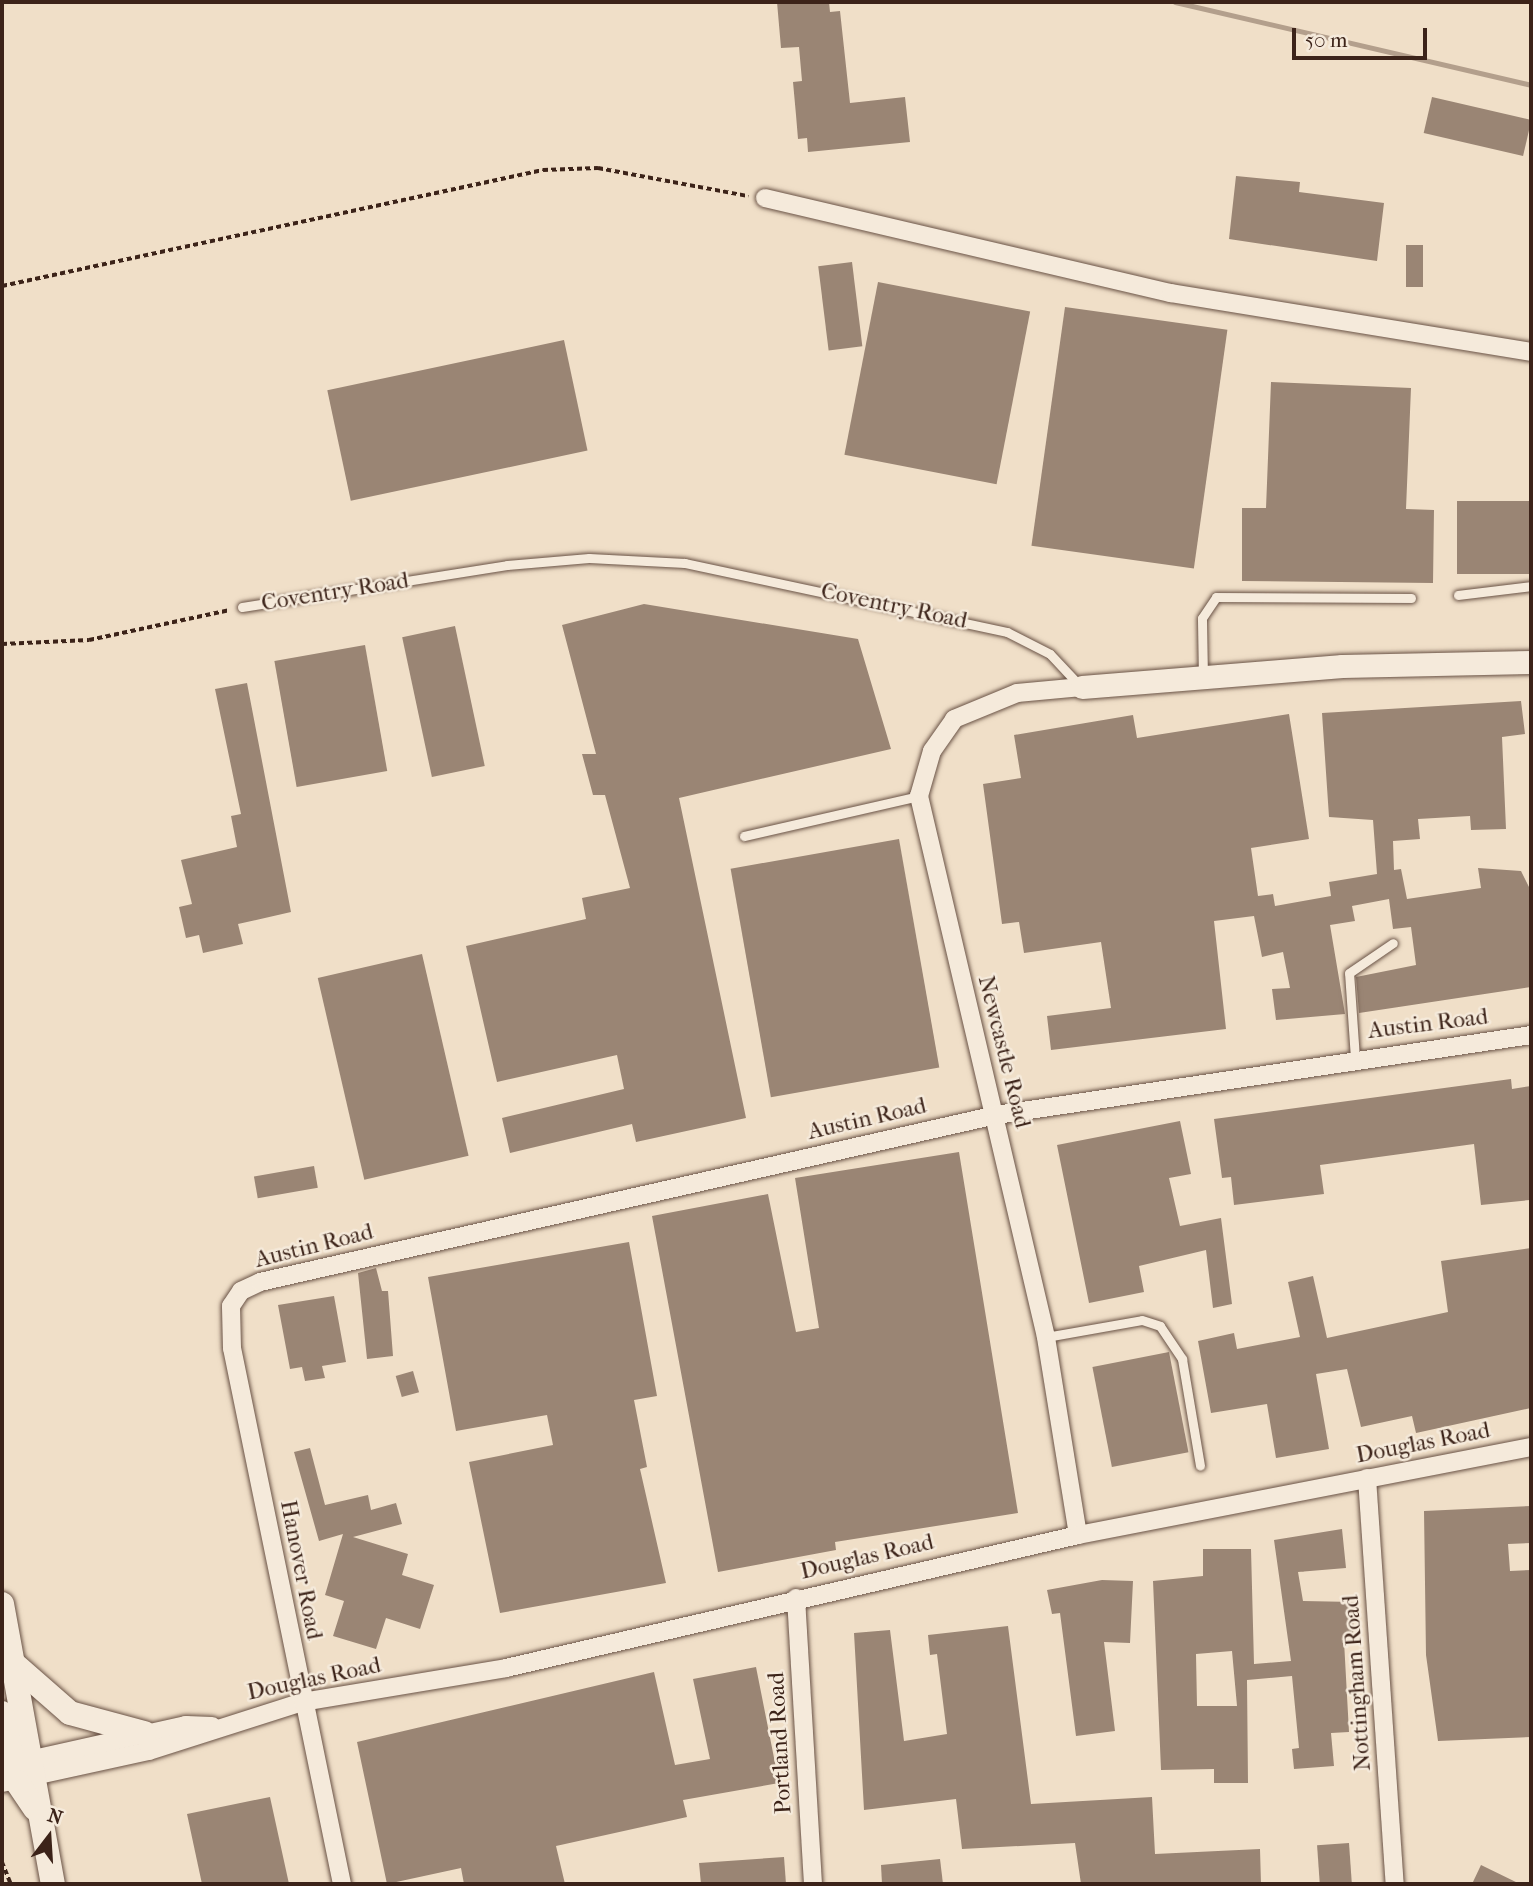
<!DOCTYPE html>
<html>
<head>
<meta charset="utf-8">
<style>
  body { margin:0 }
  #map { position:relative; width:1533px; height:1886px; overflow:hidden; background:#f0dfc8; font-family:"IM FELL French Canon",serif }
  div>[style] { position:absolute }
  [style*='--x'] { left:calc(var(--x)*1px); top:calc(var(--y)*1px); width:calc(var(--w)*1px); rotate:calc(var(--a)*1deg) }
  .stream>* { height:5px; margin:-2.5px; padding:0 2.5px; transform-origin:2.5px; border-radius:2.5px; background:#b39f8c }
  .building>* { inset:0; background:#9a8574; transform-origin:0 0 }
  .path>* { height:3.5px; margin-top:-1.75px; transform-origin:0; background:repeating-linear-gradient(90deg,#3c2319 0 5px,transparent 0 8.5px) }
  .roads { filter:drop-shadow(0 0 2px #695245) drop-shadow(0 0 2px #695245) }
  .service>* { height:9px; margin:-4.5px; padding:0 4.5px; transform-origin:4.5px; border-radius:4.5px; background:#f5eadb }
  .minor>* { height:18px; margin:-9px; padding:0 9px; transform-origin:9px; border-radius:9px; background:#f5eadb }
  .tertiary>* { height:23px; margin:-11.5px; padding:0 11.5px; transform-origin:11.5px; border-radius:11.5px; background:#f5eadb }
  .secondary>* { height:24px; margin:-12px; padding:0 12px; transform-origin:12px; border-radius:12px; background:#f5eadb }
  span { translate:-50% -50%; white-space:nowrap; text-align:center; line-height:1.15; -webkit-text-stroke:5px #f5eadb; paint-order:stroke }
  .street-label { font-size:23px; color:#3c2319 }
  .frame { position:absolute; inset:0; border:4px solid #3c2319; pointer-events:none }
  .north { position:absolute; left:14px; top:1802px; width:70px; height:70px; -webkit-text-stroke:5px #f5eadb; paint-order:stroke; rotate:17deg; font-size:19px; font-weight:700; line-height:28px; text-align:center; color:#3c2319 }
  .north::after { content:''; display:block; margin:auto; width:24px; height:32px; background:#3c2319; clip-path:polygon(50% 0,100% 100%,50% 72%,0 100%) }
  .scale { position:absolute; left:1292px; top:28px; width:135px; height:32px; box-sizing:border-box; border:4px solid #3c2319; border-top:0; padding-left:9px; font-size:21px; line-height:24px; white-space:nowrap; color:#3c2319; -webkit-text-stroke:5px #f5eadb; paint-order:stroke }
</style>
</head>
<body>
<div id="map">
  <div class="stream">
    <i style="--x:1175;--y:2;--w:366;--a:13.1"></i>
  </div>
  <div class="building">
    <i style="clip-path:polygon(777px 2px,829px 2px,830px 12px,840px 11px,850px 103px,905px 97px,910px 142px,808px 152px,807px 138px,798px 139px,796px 115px,793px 82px,802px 81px,799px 47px,781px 48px)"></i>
    <i style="left:1432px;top:97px;width:102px;height:37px;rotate:13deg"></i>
    <i style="clip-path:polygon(1236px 176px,1300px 182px,1299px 192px,1384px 203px,1377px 261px,1229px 239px)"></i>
    <i style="left:1406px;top:245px;width:17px;height:42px"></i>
    <i style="left:852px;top:262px;width:85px;height:34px;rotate:83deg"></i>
    <i style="left:878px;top:282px;width:155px;height:176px;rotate:11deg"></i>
    <i style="left:1065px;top:307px;width:164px;height:241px;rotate:8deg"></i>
    <i style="left:564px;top:340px;width:113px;height:242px;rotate:78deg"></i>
    <i style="clip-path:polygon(1271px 382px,1411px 388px,1406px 509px,1434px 510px,1433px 583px,1242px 581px,1242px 508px,1266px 508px)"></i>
    <i style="left:1531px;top:501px;width:73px;height:74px;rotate:90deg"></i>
    <i style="clip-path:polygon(644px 604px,858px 639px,891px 749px,679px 798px,746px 1118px,636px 1142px,632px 1124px,510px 1153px,502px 1118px,624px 1089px,617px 1055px,497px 1082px,466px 946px,586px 919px,582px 898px,630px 888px,605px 795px,593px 795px,582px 754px,596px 754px,562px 625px)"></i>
    <i style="left:455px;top:626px;width:143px;height:54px;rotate:78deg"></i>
    <i style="left:365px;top:645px;width:128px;height:92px;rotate:80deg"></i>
    <i style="clip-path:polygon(247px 683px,291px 912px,238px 924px,243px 944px,203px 953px,199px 935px,186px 938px,179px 907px,192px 904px,181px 860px,237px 847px,231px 816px,241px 814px,215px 689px)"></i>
    <i style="clip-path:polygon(1521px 701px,1525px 734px,1502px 737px,1506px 829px,1471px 830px,1470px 816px,1418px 819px,1420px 839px,1393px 841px,1394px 870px,1401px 869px,1407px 899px,1481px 888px,1478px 868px,1521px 871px,1531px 891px,1531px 987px,1359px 1013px,1356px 977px,1416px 965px,1411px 927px,1393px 929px,1389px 899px,1352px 906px,1355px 921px,1330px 925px,1345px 1014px,1276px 1020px,1272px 989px,1290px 988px,1283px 952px,1262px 957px,1254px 916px,1214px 921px,1226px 1029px,1051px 1050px,1047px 1016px,1111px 1008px,1101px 942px,1024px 953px,1019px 922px,1002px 924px,983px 784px,1021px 778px,1014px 735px,1133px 715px,1137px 738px,1289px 714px,1309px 839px,1251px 848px,1258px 896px,1273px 894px,1275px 906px,1331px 896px,1329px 882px,1377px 874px,1373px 820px,1329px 817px,1322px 713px)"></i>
    <i style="left:899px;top:839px;width:232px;height:171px;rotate:80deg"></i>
    <i style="left:422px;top:954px;width:207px;height:107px;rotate:77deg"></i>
    <i style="clip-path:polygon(1511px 1079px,1512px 1089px,1531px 1086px,1530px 1200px,1481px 1205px,1474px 1144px,1320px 1165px,1324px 1194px,1234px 1205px,1231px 1177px,1222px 1178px,1214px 1119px)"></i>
    <i style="clip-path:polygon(1180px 1121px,1191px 1174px,1169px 1178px,1180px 1226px,1221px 1218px,1232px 1304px,1213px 1308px,1206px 1250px,1139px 1266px,1144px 1292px,1089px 1303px,1057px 1145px)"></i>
    <i style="clip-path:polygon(959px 1152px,1018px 1513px,835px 1542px,836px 1550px,718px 1572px,652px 1216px,768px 1194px,796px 1332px,819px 1328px,795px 1178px)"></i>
    <i style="left:314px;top:1166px;width:22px;height:61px;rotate:80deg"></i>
    <i style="clip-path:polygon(629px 1242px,657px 1396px,634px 1400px,647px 1467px,640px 1469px,666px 1583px,500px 1613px,469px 1462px,553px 1445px,547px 1415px,456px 1431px,428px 1277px)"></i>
    <i style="clip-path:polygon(1531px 1248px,1531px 1408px,1416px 1433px,1412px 1416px,1361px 1427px,1347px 1369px,1316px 1374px,1329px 1449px,1276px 1458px,1267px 1404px,1211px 1413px,1198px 1341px,1234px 1333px,1237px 1349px,1300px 1337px,1288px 1282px,1313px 1276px,1327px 1338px,1448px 1312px,1441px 1261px)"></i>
    <i style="clip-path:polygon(376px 1268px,382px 1291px,388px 1291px,393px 1356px,367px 1359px,358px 1273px)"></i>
    <i style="clip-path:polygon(334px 1296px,346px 1362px,322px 1366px,325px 1378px,305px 1381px,302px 1367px,290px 1369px,278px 1305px)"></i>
    <i style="left:1169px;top:1352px;width:102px;height:78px;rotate:79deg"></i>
    <i style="left:413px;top:1371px;width:22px;height:18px;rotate:74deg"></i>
    <i style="clip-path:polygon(310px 1448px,325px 1505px,368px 1495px,371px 1510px,396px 1503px,402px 1524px,353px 1537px,408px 1554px,402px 1575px,434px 1585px,420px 1629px,386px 1618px,376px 1649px,333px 1636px,344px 1601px,325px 1595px,343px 1534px,319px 1541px,294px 1452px)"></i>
    <i style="clip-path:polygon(1531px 1506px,1531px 1543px,1508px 1544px,1510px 1571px,1531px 1570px,1531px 1737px,1438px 1741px,1426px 1655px,1424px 1511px)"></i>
    <i style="clip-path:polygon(evenodd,1342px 1529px,1346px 1568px,1298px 1572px,1303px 1601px,1354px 1602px,1353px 1641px,1344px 1641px,1349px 1732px,1331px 1733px,1334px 1766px,1294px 1769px,1292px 1749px,1299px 1748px,1292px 1676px,1247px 1680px,1248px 1783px,1214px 1783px,1214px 1769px,1161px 1770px,1153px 1581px,1203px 1576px,1203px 1549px,1251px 1549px,1254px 1664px,1291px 1661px,1274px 1540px,1342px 1529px,1232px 1651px,1237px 1706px,1197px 1706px,1196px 1654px,1232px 1651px)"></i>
    <i style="clip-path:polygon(1102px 1580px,1133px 1581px,1130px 1643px,1104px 1642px,1115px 1731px,1076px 1736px,1060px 1613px,1052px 1614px,1047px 1590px)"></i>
    <i style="clip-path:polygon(1008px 1626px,1031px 1804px,1152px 1797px,1155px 1854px,1260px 1849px,1261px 1884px,1081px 1884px,1075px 1843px,962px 1849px,956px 1799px,864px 1810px,854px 1633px,890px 1630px,904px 1741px,947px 1734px,937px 1654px,930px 1655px,928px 1635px)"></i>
    <i style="clip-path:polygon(756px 1667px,779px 1783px,683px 1800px,687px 1817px,556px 1846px,565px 1884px,464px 1884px,461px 1868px,387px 1884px,357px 1742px,654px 1672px,675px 1765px,710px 1759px,693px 1679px)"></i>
    <i style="clip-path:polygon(270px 1797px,289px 1884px,202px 1884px,187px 1814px)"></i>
    <i style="left:1349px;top:1843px;width:41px;height:32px;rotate:86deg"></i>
    <i style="clip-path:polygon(784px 1857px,786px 1884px,701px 1884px,699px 1863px)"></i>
    <i style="clip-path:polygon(940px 1859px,943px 1884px,882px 1884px,881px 1865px)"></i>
    <i style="clip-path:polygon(1481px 1865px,1520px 1884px,1472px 1884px)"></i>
  </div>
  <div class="path">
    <i style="--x:2;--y:286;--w:553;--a:-12.1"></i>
    <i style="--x:543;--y:170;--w:55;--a:-2.1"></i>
    <i style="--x:598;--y:168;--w:153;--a:10.6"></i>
    <i style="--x:2;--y:644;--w:87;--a:-2.6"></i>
    <i style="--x:89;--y:640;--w:144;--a:-12"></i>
    <i style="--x:2;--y:1862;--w:24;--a:68"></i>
  </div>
  <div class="roads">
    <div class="service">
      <i style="--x:1458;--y:595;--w:74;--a:-7"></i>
      <i style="--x:242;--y:607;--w:268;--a:-9"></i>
      <i style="--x:507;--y:565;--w:82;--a:-4.9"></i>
      <i style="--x:589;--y:558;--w:96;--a:3"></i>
      <i style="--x:685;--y:563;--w:329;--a:12.1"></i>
      <i style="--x:1007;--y:632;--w:48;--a:27.1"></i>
      <i style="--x:1050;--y:654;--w:44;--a:46.8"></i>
      <i style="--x:1203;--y:678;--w:60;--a:-91"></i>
      <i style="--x:1202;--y:618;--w:25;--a:-56"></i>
      <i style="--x:1216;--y:597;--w:195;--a:0.3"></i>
      <i style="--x:744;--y:836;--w:180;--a:-12.9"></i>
      <i style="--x:1355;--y:1058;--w:85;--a:-94"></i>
      <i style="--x:1349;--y:973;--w:53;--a:-34.3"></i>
      <i style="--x:1046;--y:1337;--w:97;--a:-10"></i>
      <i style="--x:1142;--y:1320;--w:19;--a:18"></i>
      <i style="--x:1160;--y:1326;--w:40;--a:56"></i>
      <i style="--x:1182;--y:1359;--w:108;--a:80.4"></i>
    </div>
    <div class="minor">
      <i style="--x:765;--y:198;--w:417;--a:13.2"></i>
      <i style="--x:1171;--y:293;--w:365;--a:9.3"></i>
      <i style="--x:1367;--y:1478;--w:407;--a:86.1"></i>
      <i style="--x:1078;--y:1535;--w:201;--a:-99.2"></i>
      <i style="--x:1046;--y:1337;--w:556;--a:-103.21"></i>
      <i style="--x:919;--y:796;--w:47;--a:-73.9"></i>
      <i style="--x:932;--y:751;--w:39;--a:-55"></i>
      <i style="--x:954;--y:719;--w:68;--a:-22.4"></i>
      <i style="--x:1017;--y:693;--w:65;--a:-5.3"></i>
      <i style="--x:796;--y:1598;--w:287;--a:86.6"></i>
      <i style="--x:20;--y:1762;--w:170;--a:-12.6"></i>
      <i style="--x:186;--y:1725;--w:26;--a:2"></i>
      <i style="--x:2;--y:1783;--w:150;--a:-12.3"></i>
      <i style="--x:149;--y:1751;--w:162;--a:-17.7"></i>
      <i style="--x:303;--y:1702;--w:206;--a:-9.5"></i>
      <i style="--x:506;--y:1668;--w:587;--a:-13.09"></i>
      <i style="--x:1078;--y:1535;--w:461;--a:-11"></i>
      <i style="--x:342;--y:1884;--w:547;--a:-101.6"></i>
      <i style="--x:232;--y:1348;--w:42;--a:-91.4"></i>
      <i style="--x:231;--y:1306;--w:18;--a:-56"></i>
      <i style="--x:241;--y:1291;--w:21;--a:-25"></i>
      <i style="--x:260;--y:1282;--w:755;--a:-12.78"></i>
      <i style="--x:996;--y:1115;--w:541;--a:-8.5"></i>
    </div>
    <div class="tertiary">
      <i style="--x:1082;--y:687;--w:261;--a:-4.6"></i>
      <i style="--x:1342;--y:666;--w:189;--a:-1.2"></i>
    </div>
    <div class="secondary">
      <i style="--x:2;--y:1604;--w:285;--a:79.7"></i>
      <i style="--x:14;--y:1664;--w:74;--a:41.2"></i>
      <i style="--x:70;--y:1713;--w:77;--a:15.1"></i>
      <i style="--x:2;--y:1713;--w:71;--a:77.7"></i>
      <i style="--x:17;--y:1782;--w:32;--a:56"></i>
    </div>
  </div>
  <div class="street-label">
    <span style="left:335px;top:592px;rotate:-9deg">Coventry Road</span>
    <span style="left:894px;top:606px;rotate:12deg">Coventry Road</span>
    <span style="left:1428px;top:1024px;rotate:-7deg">Austin Road</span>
    <span style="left:1004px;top:1052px;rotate:76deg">Newcastle Road</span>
    <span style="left:867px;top:1119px;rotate:-13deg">Austin Road</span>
    <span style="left:314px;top:1246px;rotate:-14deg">Austin Road</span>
    <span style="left:1423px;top:1443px;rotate:-11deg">Douglas Road</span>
    <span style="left:867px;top:1557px;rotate:-13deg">Douglas Road</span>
    <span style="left:301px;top:1570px;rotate:79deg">Hanover Road</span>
    <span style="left:314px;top:1679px;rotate:-12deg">Douglas Road</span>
    <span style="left:1357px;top:1683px;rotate:-94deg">Nottingham Road</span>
    <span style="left:780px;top:1743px;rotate:-93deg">Portland Road</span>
  </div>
  <div class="frame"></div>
  <div class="north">N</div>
  <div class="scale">50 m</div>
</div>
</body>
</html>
